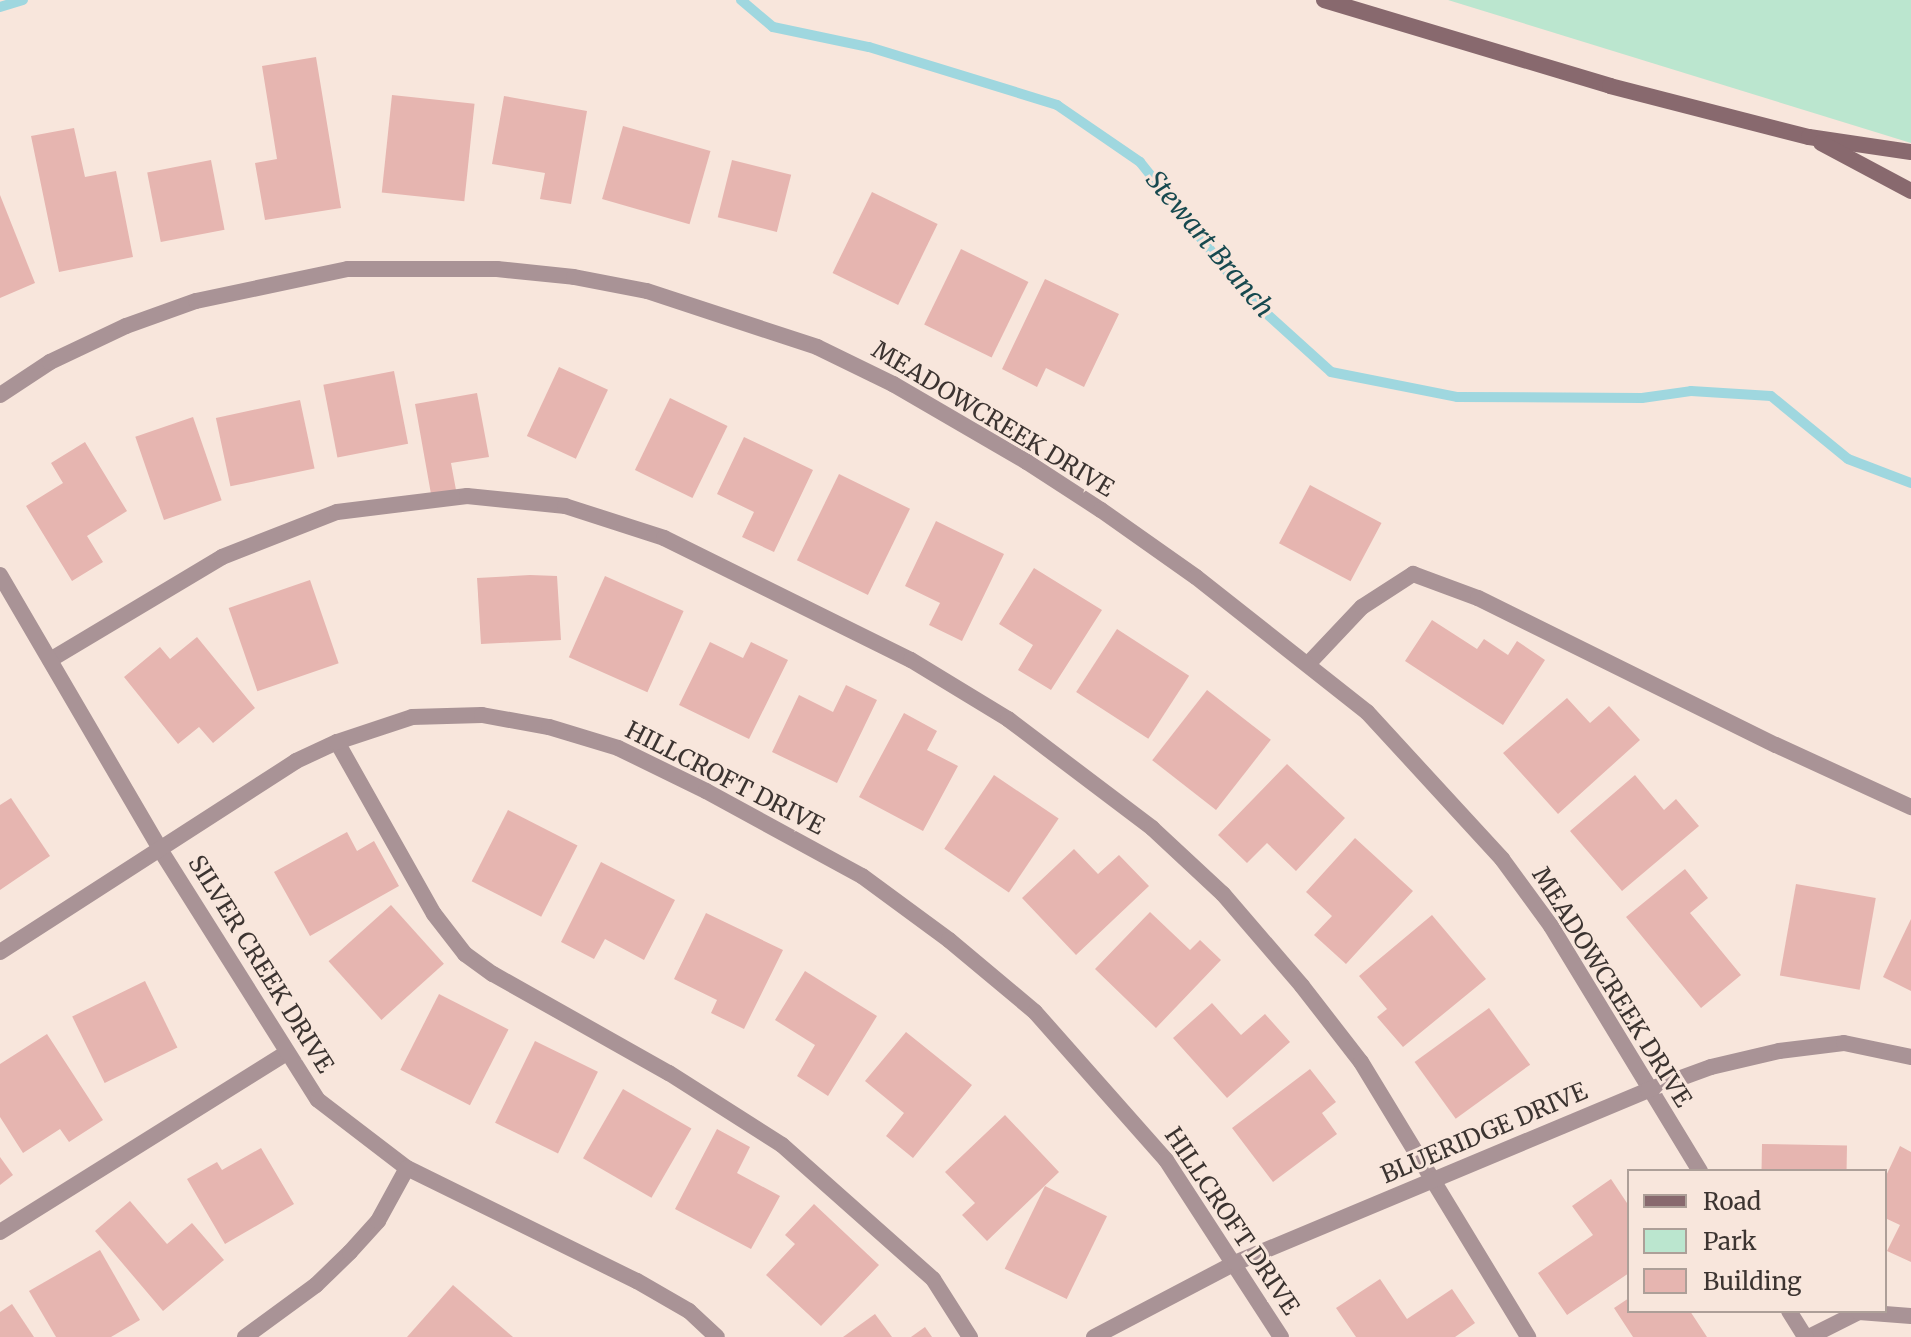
<!DOCTYPE html>
<html>
<head>
<meta charset="utf-8">
<style>
  body { margin:0 }
  #map { position:relative; width:1911px; height:1337px; overflow:hidden; background:#f8e6dc; font-family:Merriweather,serif }
  div>[style] { position:absolute }
  [style*='--x'] { left:calc(var(--x)*1px); top:calc(var(--y)*1px); width:calc(var(--w)*1px); rotate:calc(var(--a)*1deg) }
  .green>* { inset:0; background:#bbe6cf }
  .stream>* { height:10px; margin:-5px; padding:0 5px; transform-origin:5px; border-radius:5px; background:#9fd7df }
  .building>* { inset:0; background:#e6b5b0; transform-origin:0 0 }
  .lane>* { height:16px; margin:-8px; padding:0 8px; transform-origin:8px; border-radius:8px; background:#a99396 }
  .street>* { height:16px; margin:-8px; padding:0 8px; transform-origin:8px; border-radius:8px; background:#a99396 }
  .secondary>* { height:16px; margin:-8px; padding:0 8px; transform-origin:8px; border-radius:8px; background:#88696e }
  span { translate:-50% -50%; white-space:nowrap; text-align:center; line-height:1.15; -webkit-text-stroke:6px #f8e6dc; paint-order:stroke }
  .street-label { font-size:24px; color:#3c3431 }
  .water-label { font-size:26px; color:#17494f; font-style:italic }
  .legend { position:absolute; left:1627px; top:1169px; width:260px; height:144px; box-sizing:border-box; background:#f8e6dc; border:2px solid #ad9f98; margin:0; padding:10px 14px; list-style:none; font-size:24px; color:#3c3431 }
  .legend li { display:flex; align-items:center; gap:16px; height:40px }
  .legend b { width:40px; border:2px solid #ad9f98 }
</style>
</head>
<body>
<div id="map">
  <div class="green">
    <i style="clip-path:polygon(1448px 0,1911px 0,1911px 143px)"></i>
  </div>
  <div class="stream">
    <i style="--x:741;--y:0;--w:42;--a:40.2"></i>
    <i style="--x:773;--y:27;--w:98;--a:11.8"></i>
    <i style="--x:869;--y:47;--w:197;--a:17.1"></i>
    <i style="--x:1057;--y:105;--w:101;--a:34.5"></i>
    <i style="--x:1140;--y:162;--w:171;--a:51.4"></i>
    <i style="--x:1247;--y:296;--w:113;--a:42.1"></i>
    <i style="--x:1331;--y:372;--w:128;--a:11.2"></i>
    <i style="--x:1457;--y:397;--w:185;--a:0.3"></i>
    <i style="--x:1642;--y:398;--w:49;--a:-8.1"></i>
    <i style="--x:1691;--y:391;--w:80;--a:3.6"></i>
    <i style="--x:1771;--y:396;--w:99;--a:39.3"></i>
    <i style="--x:1848;--y:459;--w:67;--a:20.9"></i>
    <i style="--x:0;--y:7;--w:24;--a:-17"></i>
  </div>
  <div class="building">
    <i style="clip-path:polygon(316px 57px,341px 208px,265px 220px,255px 163px,277px 159px,262px 66px)"></i>
    <i style="left:392px;top:95px;width:83px;height:98px;rotate:6deg"></i>
    <i style="clip-path:polygon(504px 96px,587px 111px,571px 204px,540px 199px,545px 173px,492px 164px)"></i>
    <i style="left:623px;top:126px;width:91px;height:76px;rotate:16deg"></i>
    <i style="clip-path:polygon(74px 128px,85px 177px,116px 171px,133px 257px,59px 272px,31px 136px)"></i>
    <i style="left:211px;top:160px;width:71px;height:65px;rotate:79deg"></i>
    <i style="left:732px;top:160px;width:61px;height:59px;rotate:14deg"></i>
    <i style="left:872px;top:192px;width:73px;height:90px;rotate:26deg"></i>
    <i style="clip-path:polygon(0 195px,35px 283px,0 298px)"></i>
    <i style="left:961px;top:249px;width:75px;height:84px;rotate:26deg"></i>
    <i style="clip-path:polygon(1045px 279px,1119px 314px,1084px 387px,1046px 368px,1037px 387px,1002px 369px)"></i>
    <i style="left:559px;top:367px;width:54px;height:76px;rotate:25deg"></i>
    <i style="left:394px;top:371px;width:74px;height:72px;rotate:79deg"></i>
    <i style="clip-path:polygon(477px 393px,489px 457px,451px 463px,456px 490px,431px 494px,415px 404px)"></i>
    <i style="left:670px;top:398px;width:64px;height:80px;rotate:26deg"></i>
    <i style="left:300px;top:400px;width:70px;height:86px;rotate:78deg"></i>
    <i style="left:193px;top:417px;width:88px;height:61px;rotate:71deg"></i>
    <i style="clip-path:polygon(744px 437px,813px 470px,774px 552px,742px 537px,754px 512px,717px 494px)"></i>
    <i style="clip-path:polygon(85px 442px,127px 511px,87px 536px,103px 562px,72px 581px,26px 506px,63px 483px,51px 463px)"></i>
    <i style="left:839px;top:474px;width:79px;height:96px;rotate:26deg"></i>
    <i style="left:1310px;top:485px;width:81px;height:66px;rotate:28deg"></i>
    <i style="clip-path:polygon(936px 521px,1004px 554px,962px 641px,929px 625px,940px 603px,905px 586px)"></i>
    <i style="clip-path:polygon(1034px 568px,1102px 610px,1051px 690px,1018px 670px,1033px 645px,999px 624px)"></i>
    <i style="clip-path:polygon(530px 575px,557px 576px,561px 640px,481px 644px,477px 578px)"></i>
    <i style="left:605px;top:576px;width:86px;height:89px;rotate:24deg"></i>
    <i style="left:310px;top:580px;width:88px;height:86px;rotate:71deg"></i>
    <i style="clip-path:polygon(1432px 620px,1477px 649px,1484px 639px,1508px 655px,1517px 641px,1545px 660px,1503px 725px,1405px 661px)"></i>
    <i style="left:1117px;top:629px;width:86px;height:75px;rotate:33deg"></i>
    <i style="clip-path:polygon(197px 637px,255px 708px,213px 743px,199px 727px,178px 744px,124px 677px,160px 647px,170px 659px)"></i>
    <i style="clip-path:polygon(710px 642px,743px 658px,751px 642px,788px 660px,749px 739px,679px 705px)"></i>
    <i style="clip-path:polygon(846px 685px,877px 700px,837px 783px,772px 752px,799px 695px,833px 712px)"></i>
    <i style="left:1207px;top:690px;width:81px;height:89px;rotate:38deg"></i>
    <i style="clip-path:polygon(1567px 698px,1590px 723px,1609px 706px,1640px 740px,1558px 814px,1503px 753px)"></i>
    <i style="clip-path:polygon(904px 713px,937px 731px,927px 750px,958px 766px,923px 831px,859px 797px)"></i>
    <i style="clip-path:polygon(1287px 764px,1345px 818px,1296px 871px,1267px 843px,1247px 863px,1218px 835px)"></i>
    <i style="left:994px;top:775px;width:78px;height:89px;rotate:34deg"></i>
    <i style="clip-path:polygon(1635px 775px,1664px 810px,1676px 799px,1699px 826px,1622px 891px,1570px 831px)"></i>
    <i style="clip-path:polygon(11px 798px,50px 856px,0 890px,0 805px)"></i>
    <i style="left:508px;top:810px;width:78px;height:80px;rotate:27deg"></i>
    <i style="clip-path:polygon(347px 832px,357px 851px,374px 841px,399px 886px,310px 936px,274px 872px)"></i>
    <i style="clip-path:polygon(1355px 838px,1413px 891px,1346px 964px,1314px 935px,1332px 916px,1306px 892px)"></i>
    <i style="clip-path:polygon(1074px 849px,1098px 874px,1119px 855px,1149px 886px,1076px 955px,1022px 898px)"></i>
    <i style="clip-path:polygon(601px 862px,675px 900px,644px 960px,605px 939px,594px 959px,561px 942px)"></i>
    <i style="clip-path:polygon(1685px 869px,1708px 898px,1690px 913px,1741px 975px,1701px 1008px,1626px 917px)"></i>
    <i style="left:1796px;top:884px;width:81px;height:93px;rotate:10deg"></i>
    <i style="left:391px;top:905px;width:79px;height:84px;rotate:48deg"></i>
    <i style="clip-path:polygon(1150px 912px,1190px 950px,1200px 940px,1221px 960px,1156px 1028px,1095px 969px)"></i>
    <i style="clip-path:polygon(706px 913px,783px 950px,744px 1029px,711px 1013px,717px 1000px,674px 979px)"></i>
    <i style="clip-path:polygon(1432px 915px,1486px 979px,1403px 1047px,1377px 1017px,1387px 1009px,1359px 976px)"></i>
    <i style="clip-path:polygon(1911px 919px,1911px 991px,1883px 977px)"></i>
    <i style="clip-path:polygon(805px 971px,877px 1016px,828px 1096px,797px 1076px,815px 1045px,775px 1020px)"></i>
    <i style="left:145px;top:981px;width:74px;height:81px;rotate:64deg"></i>
    <i style="left:439px;top:994px;width:78px;height:85px;rotate:27deg"></i>
    <i style="clip-path:polygon(1212px 1003px,1241px 1035px,1265px 1014px,1290px 1042px,1227px 1098px,1173px 1038px)"></i>
    <i style="left:1489px;top:1008px;width:70px;height:92px;rotate:54deg"></i>
    <i style="clip-path:polygon(906px 1032px,972px 1085px,913px 1158px,886px 1136px,904px 1113px,865px 1081px)"></i>
    <i style="clip-path:polygon(47px 1034px,103px 1120px,69px 1142px,60px 1129px,23px 1153px,0 1117px,0 1064px)"></i>
    <i style="left:535px;top:1041px;width:70px;height:91px;rotate:26deg"></i>
    <i style="clip-path:polygon(1310px 1069px,1336px 1102px,1322px 1113px,1337px 1134px,1273px 1182px,1232px 1128px)"></i>
    <i style="left:623px;top:1089px;width:79px;height:80px;rotate:30deg"></i>
    <i style="clip-path:polygon(1005px 1115px,1059px 1172px,987px 1241px,962px 1215px,975px 1203px,945px 1172px)"></i>
    <i style="clip-path:polygon(717px 1129px,750px 1147px,737px 1173px,780px 1196px,751px 1249px,675px 1209px)"></i>
    <i style="left:1762px;top:1144px;width:85px;height:27px;rotate:1deg"></i>
    <i style="clip-path:polygon(1900px 1146px,1911px 1152px,1911px 1262px,1887px 1251px,1900px 1225px,1885px 1218px,1885px 1178px)"></i>
    <i style="clip-path:polygon(261px 1148px,294px 1204px,225px 1244px,187px 1179px,217px 1162px,222px 1170px)"></i>
    <i style="clip-path:polygon(0 1157px,13px 1175px,0 1185px)"></i>
    <i style="clip-path:polygon(1611px 1179px,1629px 1206px,1629px 1273px,1567px 1315px,1538px 1273px,1593px 1235px,1572px 1206px)"></i>
    <i style="left:1045px;top:1186px;width:69px;height:92px;rotate:26deg"></i>
    <i style="clip-path:polygon(130px 1201px,167px 1244px,192px 1223px,224px 1260px,163px 1311px,95px 1231px)"></i>
    <i style="clip-path:polygon(814px 1204px,879px 1265px,821px 1326px,766px 1275px,795px 1244px,785px 1235px)"></i>
    <i style="clip-path:polygon(100px 1250px,140px 1320px,111px 1337px,56px 1337px,29px 1291px)"></i>
    <i style="clip-path:polygon(1380px 1279px,1407px 1319px,1452px 1289px,1475px 1323px,1455px 1337px,1356px 1337px,1336px 1308px)"></i>
    <i style="clip-path:polygon(453px 1285px,513px 1337px,407px 1337px)"></i>
    <i style="clip-path:polygon(1629px 1298px,1629px 1311px,1690px 1311px,1707px 1337px,1633px 1337px,1614px 1308px)"></i>
    <i style="clip-path:polygon(12px 1304px,34px 1337px,0 1337px,0 1312px)"></i>
    <i style="clip-path:polygon(875px 1314px,892px 1337px,843px 1337px)"></i>
    <i style="clip-path:polygon(925px 1327px,932px 1337px,911px 1337px)"></i>
  </div>
  <div class="lane">
    <i style="--x:50;--y:660;--w:200;--a:-30.9"></i>
    <i style="--x:222;--y:557;--w:123;--a:-21.4"></i>
    <i style="--x:337;--y:512;--w:131;--a:-7"></i>
    <i style="--x:467;--y:496;--w:99;--a:5.8"></i>
    <i style="--x:565;--y:506;--w:104;--a:17.9"></i>
    <i style="--x:664;--y:538;--w:275;--a:26.3"></i>
    <i style="--x:911;--y:660;--w:114;--a:31.3"></i>
    <i style="--x:1008;--y:719;--w:181;--a:37.1"></i>
    <i style="--x:1152;--y:828;--w:97;--a:42.9"></i>
    <i style="--x:1223;--y:894;--w:121;--a:49.3"></i>
    <i style="--x:1302;--y:986;--w:96;--a:52.2"></i>
    <i style="--x:1361;--y:1062;--w:322;--a:58.7"></i>
    <i style="--x:1309;--y:663;--w:77;--a:-46.6"></i>
    <i style="--x:1362;--y:607;--w:61;--a:-32.9"></i>
    <i style="--x:1413;--y:574;--w:69;--a:20.3"></i>
    <i style="--x:1478;--y:598;--w:332;--a:26.3"></i>
    <i style="--x:1776;--y:745;--w:149;--a:24.7"></i>
    <i style="--x:337;--y:742;--w:197;--a:60.6"></i>
    <i style="--x:434;--y:914;--w:51;--a:52.2"></i>
    <i style="--x:465;--y:954;--w:34;--a:36"></i>
    <i style="--x:493;--y:974;--w:202;--a:29.4"></i>
    <i style="--x:669;--y:1073;--w:134;--a:32.5"></i>
    <i style="--x:782;--y:1145;--w:202;--a:41.6"></i>
    <i style="--x:933;--y:1279;--w:69;--a:57.5"></i>
    <i style="--x:0;--y:1232;--w:338;--a:-32"></i>
    <i style="--x:1809;--y:1337;--w:56;--a:-26.6"></i>
    <i style="--x:1859;--y:1312;--w:52;--a:4.4"></i>
  </div>
  <div class="street">
    <i style="--x:0;--y:395;--w:60;--a:-33.4"></i>
    <i style="--x:50;--y:362;--w:84;--a:-25.3"></i>
    <i style="--x:126;--y:326;--w:74;--a:-19.7"></i>
    <i style="--x:196;--y:301;--w:155;--a:-11.9"></i>
    <i style="--x:348;--y:269;--w:149;--a:0"></i>
    <i style="--x:497;--y:269;--w:77;--a:5.9"></i>
    <i style="--x:574;--y:277;--w:74;--a:10.9"></i>
    <i style="--x:647;--y:291;--w:179;--a:18.2"></i>
    <i style="--x:817;--y:347;--w:85;--a:26"></i>
    <i style="--x:893;--y:384;--w:155;--a:30.2"></i>
    <i style="--x:1027;--y:462;--w:88;--a:33"></i>
    <i style="--x:1101;--y:510;--w:116;--a:35.2"></i>
    <i style="--x:1196;--y:577;--w:218;--a:38.3"></i>
    <i style="--x:1367;--y:712;--w:200;--a:47.4"></i>
    <i style="--x:1502;--y:859;--w:83;--a:53.8"></i>
    <i style="--x:1551;--y:926;--w:287;--a:58.7"></i>
    <i style="--x:0;--y:575;--w:320;--a:59.7"></i>
    <i style="--x:161;--y:851;--w:294;--a:57.8"></i>
    <i style="--x:318;--y:1100;--w:112;--a:37.4"></i>
    <i style="--x:407;--y:1168;--w:256;--a:26.2"></i>
    <i style="--x:637;--y:1281;--w:60;--a:30"></i>
    <i style="--x:689;--y:1311;--w:38;--a:43"></i>
    <i style="--x:0;--y:952;--w:352;--a:-32.8"></i>
    <i style="--x:296;--y:761;--w:45;--a:-24.9"></i>
    <i style="--x:337;--y:742;--w:79;--a:-18.4"></i>
    <i style="--x:412;--y:717;--w:70;--a:-1.6"></i>
    <i style="--x:482;--y:715;--w:68;--a:10.2"></i>
    <i style="--x:549;--y:727;--w:72;--a:16.9"></i>
    <i style="--x:618;--y:748;--w:98;--a:26"></i>
    <i style="--x:706;--y:791;--w:178;--a:28.6"></i>
    <i style="--x:862;--y:876;--w:108;--a:36.3"></i>
    <i style="--x:949;--y:940;--w:112;--a:39.9"></i>
    <i style="--x:1035;--y:1012;--w:198;--a:48.5"></i>
    <i style="--x:1166;--y:1160;--w:211;--a:57"></i>
    <i style="--x:1789;--y:1311;--w:31;--a:58"></i>
    <i style="--x:245;--y:1337;--w:88;--a:-36.2"></i>
    <i style="--x:316;--y:1285;--w:47;--a:-44.1"></i>
    <i style="--x:350;--y:1252;--w:42;--a:-47.9"></i>
    <i style="--x:378;--y:1221;--w:60;--a:-61.3"></i>
    <i style="--x:1094;--y:1337;--w:159;--a:-27.7"></i>
    <i style="--x:1235;--y:1263;--w:448;--a:-22.7"></i>
    <i style="--x:1648;--y:1090;--w:67;--a:-20.1"></i>
    <i style="--x:1711;--y:1067;--w:70;--a:-13.2"></i>
    <i style="--x:1779;--y:1051;--w:65;--a:-7"></i>
    <i style="--x:1844;--y:1043;--w:68;--a:11.8"></i>
  </div>
  <div class="secondary">
    <i style="--x:1324;--y:0;--w:299;--a:16.7"></i>
    <i style="--x:1610;--y:86;--w:205;--a:14.4"></i>
    <i style="--x:1809;--y:137;--w:103;--a:8.4"></i>
    <i style="--x:1821;--y:143;--w:102;--a:28.1"></i>
  </div>
  <div class="street-label">
    <span style="left:993px;top:419px;rotate:31deg">MEADOWCREEK DRIVE</span>
    <span style="left:725px;top:778px;rotate:27deg">HILLCROFT DRIVE</span>
    <span style="left:261px;top:964px;rotate:58deg">SILVER CREEK DRIVE</span>
    <span style="left:1612px;top:987px;rotate:58deg">MEADOWCREEK DRIVE</span>
    <span style="left:1484px;top:1133px;rotate:-23deg">BLUERIDGE DRIVE</span>
    <span style="left:1232px;top:1221px;rotate:56deg">HILLCROFT DRIVE</span>
  </div>
  <div class="water-label">
    <span style="left:1210px;top:244px;rotate:50deg">Stewart Branch</span>
  </div>
  <ul class="legend">
  <li><b style="height:10px;background:#88696e"></b>Road</li>
  <li><b style="height:22px;background:#bbe6cf"></b>Park</li>
  <li><b style="height:22px;background:#e6b5b0"></b>Building</li>
  </ul>
</div>
</body>
</html>
